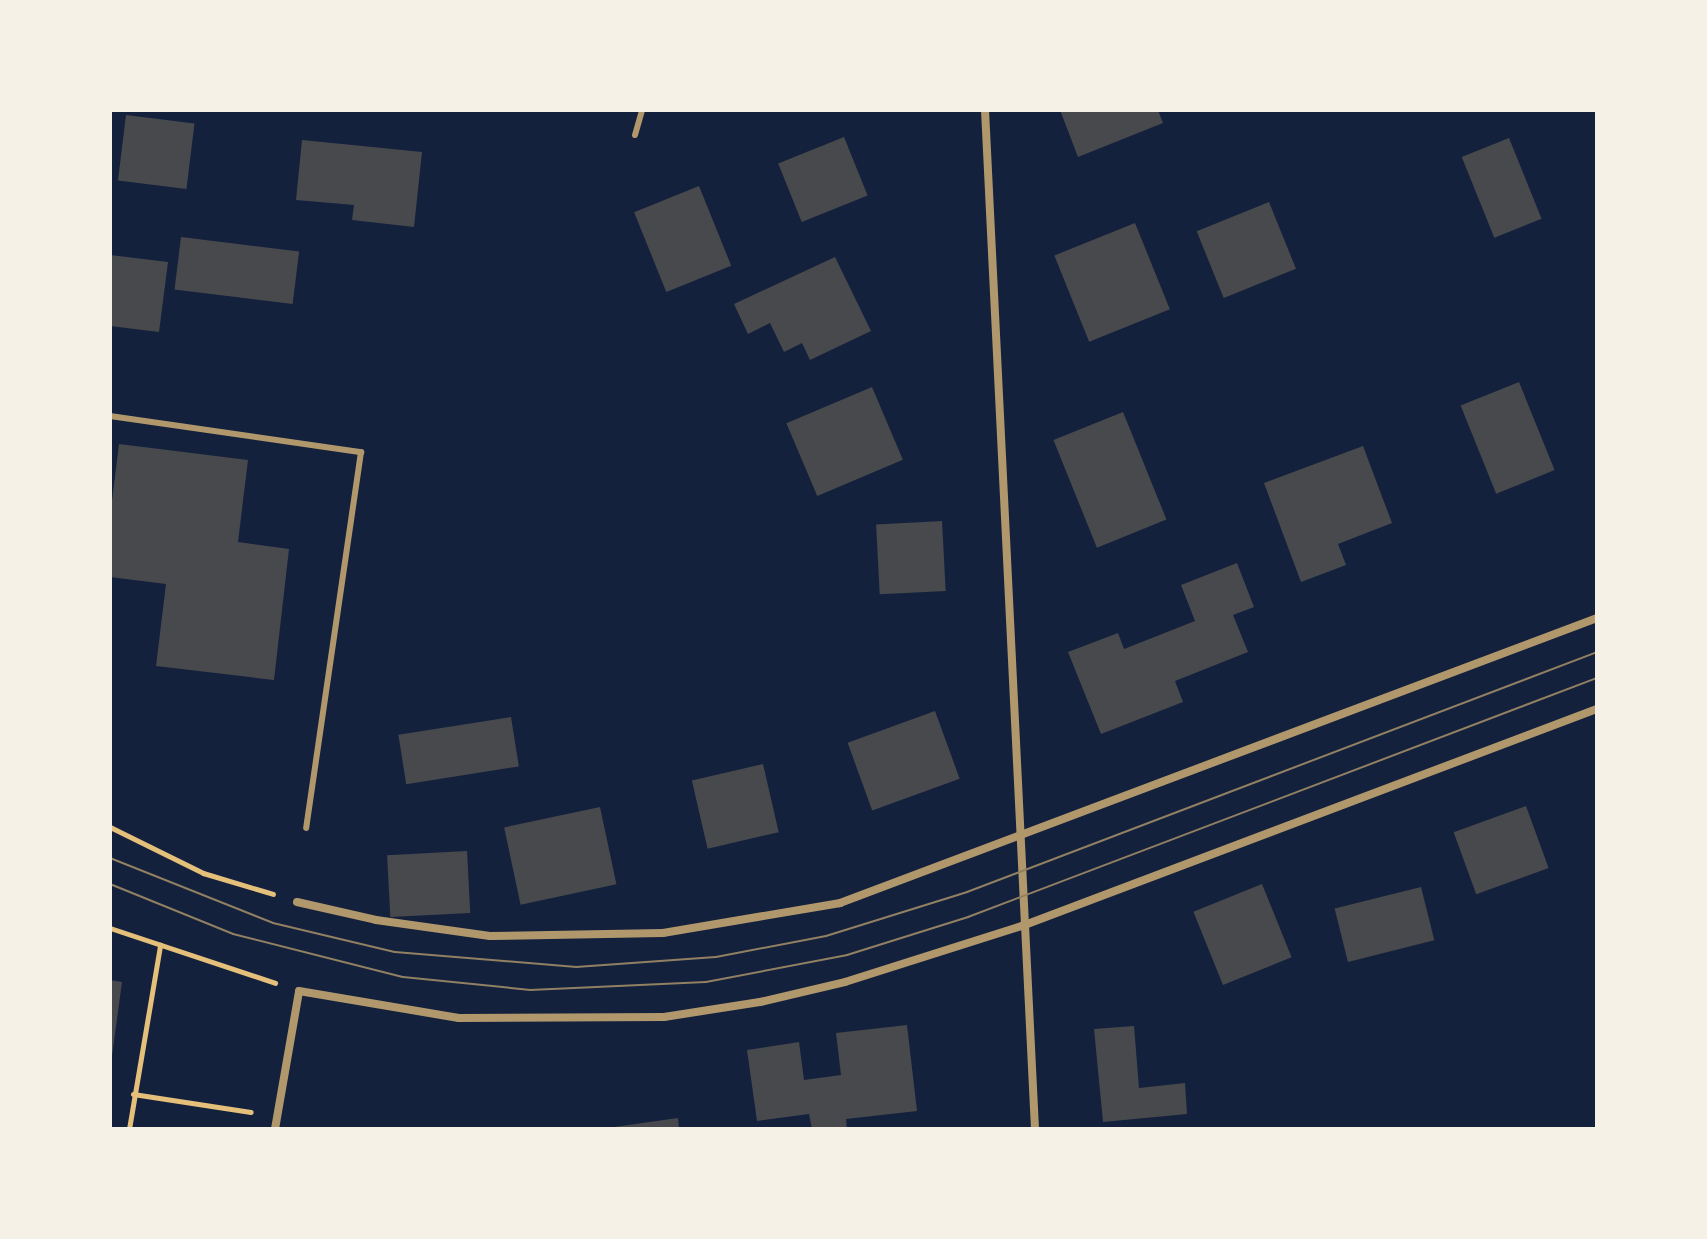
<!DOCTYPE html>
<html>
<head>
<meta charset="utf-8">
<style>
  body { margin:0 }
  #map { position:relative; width:1707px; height:1239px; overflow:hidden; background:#14213d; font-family:"Source Sans 3",sans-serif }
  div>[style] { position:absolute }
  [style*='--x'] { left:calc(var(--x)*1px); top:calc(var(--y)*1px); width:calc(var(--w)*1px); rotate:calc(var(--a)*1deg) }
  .building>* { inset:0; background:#48494c; transform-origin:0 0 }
  .path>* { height:5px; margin:-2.5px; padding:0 2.5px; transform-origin:2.5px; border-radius:2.5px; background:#e5c07b }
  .service>* { height:6px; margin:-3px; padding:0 3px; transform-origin:3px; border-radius:3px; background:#b1986c }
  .minor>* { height:8px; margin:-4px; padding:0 4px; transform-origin:4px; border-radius:4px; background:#b1986c }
  .tram>* { height:2px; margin:-1px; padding:0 1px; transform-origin:1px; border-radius:1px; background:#918062 }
  span { translate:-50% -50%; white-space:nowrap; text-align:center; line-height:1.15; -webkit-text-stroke:8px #f6f1e7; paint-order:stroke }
  .frame { position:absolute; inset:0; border:112px solid #f6f1e7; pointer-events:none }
</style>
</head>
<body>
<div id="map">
  <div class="building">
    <i style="clip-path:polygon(1060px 110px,1158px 110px,1163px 123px,1078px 157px)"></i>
    <i style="left:126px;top:115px;width:69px;height:66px;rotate:7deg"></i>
    <i style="left:844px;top:137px;width:63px;height:71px;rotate:68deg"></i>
    <i style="left:1509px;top:138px;width:87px;height:51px;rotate:68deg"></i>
    <i style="clip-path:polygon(302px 140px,422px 152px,414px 227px,352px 220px,354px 205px,296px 200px)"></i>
    <i style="left:699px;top:186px;width:86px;height:70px;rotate:68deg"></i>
    <i style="left:1269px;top:202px;width:72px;height:78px;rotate:68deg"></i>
    <i style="left:1135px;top:223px;width:93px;height:87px;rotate:68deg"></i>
    <i style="left:181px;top:237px;width:119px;height:53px;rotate:7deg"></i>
    <i style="clip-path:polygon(110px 255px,168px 262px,159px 332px,110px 326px)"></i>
    <i style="clip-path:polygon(835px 257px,871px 331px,810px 360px,802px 343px,784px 352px,770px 323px,748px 334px,734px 304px)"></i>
    <i style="left:1519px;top:382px;width:95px;height:63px;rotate:68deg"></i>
    <i style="left:872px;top:387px;width:79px;height:93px;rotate:67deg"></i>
    <i style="left:1123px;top:412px;width:116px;height:75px;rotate:68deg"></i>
    <i style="clip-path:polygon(119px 444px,248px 460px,238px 542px,289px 549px,274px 680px,156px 666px,166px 584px,110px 577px,110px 517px)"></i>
    <i style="clip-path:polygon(1363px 446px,1392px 523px,1338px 544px,1346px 565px,1301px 582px,1264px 483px)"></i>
    <i style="left:942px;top:521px;width:70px;height:66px;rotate:87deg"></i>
    <i style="clip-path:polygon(1237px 563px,1254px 607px,1233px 615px,1248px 652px,1175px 681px,1183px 702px,1101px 734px,1068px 652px,1118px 633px,1124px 649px,1195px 621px,1181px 585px)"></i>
    <i style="left:935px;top:711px;width:72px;height:93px;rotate:70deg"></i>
    <i style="left:511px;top:717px;width:50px;height:114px;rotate:81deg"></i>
    <i style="left:763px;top:764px;width:70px;height:73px;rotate:77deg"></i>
    <i style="left:1526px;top:806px;width:66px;height:77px;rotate:70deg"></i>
    <i style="left:600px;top:807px;width:79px;height:98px;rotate:78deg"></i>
    <i style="left:467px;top:851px;width:62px;height:80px;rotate:87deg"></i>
    <i style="left:1262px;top:884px;width:79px;height:74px;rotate:68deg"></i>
    <i style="left:1421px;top:887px;width:55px;height:89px;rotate:76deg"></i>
    <i style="clip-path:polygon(110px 980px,122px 982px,112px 1056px,110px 1056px)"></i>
    <i style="clip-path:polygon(907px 1025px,917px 1111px,846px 1119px,847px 1129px,812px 1129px,809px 1114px,757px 1121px,747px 1050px,799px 1042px,804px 1080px,841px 1075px,836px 1033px)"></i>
    <i style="clip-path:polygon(1134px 1026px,1139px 1088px,1185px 1083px,1187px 1114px,1103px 1122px,1094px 1029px)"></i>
    <i style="clip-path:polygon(678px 1118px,679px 1129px,614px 1129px,614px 1127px)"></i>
  </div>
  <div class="path">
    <i style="--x:110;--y:827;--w:104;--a:26.3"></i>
    <i style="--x:203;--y:873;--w:73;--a:16.7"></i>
    <i style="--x:110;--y:928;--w:174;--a:18.4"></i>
    <i style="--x:133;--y:1094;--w:119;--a:8.7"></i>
    <i style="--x:129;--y:1129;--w:187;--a:-80.4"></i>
  </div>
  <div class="service">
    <i style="--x:635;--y:135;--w:26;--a:-74"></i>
    <i style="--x:110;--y:416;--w:254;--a:8.2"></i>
    <i style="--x:361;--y:452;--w:380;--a:98.3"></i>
  </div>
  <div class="minor">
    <i style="--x:985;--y:110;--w:1020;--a:87.19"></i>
    <i style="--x:297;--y:902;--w:81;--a:12.8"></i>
    <i style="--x:376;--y:920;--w:115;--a:8"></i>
    <i style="--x:490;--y:936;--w:173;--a:-1"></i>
    <i style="--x:663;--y:933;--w:180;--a:-9.6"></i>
    <i style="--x:840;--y:903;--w:809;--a:-20.63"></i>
    <i style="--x:275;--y:1129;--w:140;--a:-80.1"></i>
    <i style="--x:299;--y:991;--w:162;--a:9.6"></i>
    <i style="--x:459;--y:1018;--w:205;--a:-0.3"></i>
    <i style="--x:664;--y:1017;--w:97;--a:-8.9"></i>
    <i style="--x:760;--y:1002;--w:87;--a:-13.2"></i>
    <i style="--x:845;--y:982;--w:186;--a:-17.6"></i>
    <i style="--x:1022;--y:926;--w:615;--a:-20.68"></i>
  </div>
  <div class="tram">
    <i style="--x:110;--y:858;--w:175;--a:21.7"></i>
    <i style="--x:273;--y:923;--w:125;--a:13.4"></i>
    <i style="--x:395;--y:952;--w:182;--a:4.7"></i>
    <i style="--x:576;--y:967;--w:140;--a:-4.1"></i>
    <i style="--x:716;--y:957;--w:112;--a:-10.8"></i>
    <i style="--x:826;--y:936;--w:148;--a:-17.3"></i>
    <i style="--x:967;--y:892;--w:674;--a:-20.85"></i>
    <i style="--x:110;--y:884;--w:133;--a:22.1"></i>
    <i style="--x:233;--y:934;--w:175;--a:14.2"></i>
    <i style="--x:403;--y:977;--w:128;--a:5.8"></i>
    <i style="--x:530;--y:990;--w:176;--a:-2.6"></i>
    <i style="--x:706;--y:982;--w:144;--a:-10.8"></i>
    <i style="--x:847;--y:955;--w:127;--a:-17.4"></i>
    <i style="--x:968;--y:917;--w:673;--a:-20.81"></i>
  </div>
  <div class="frame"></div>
</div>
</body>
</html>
